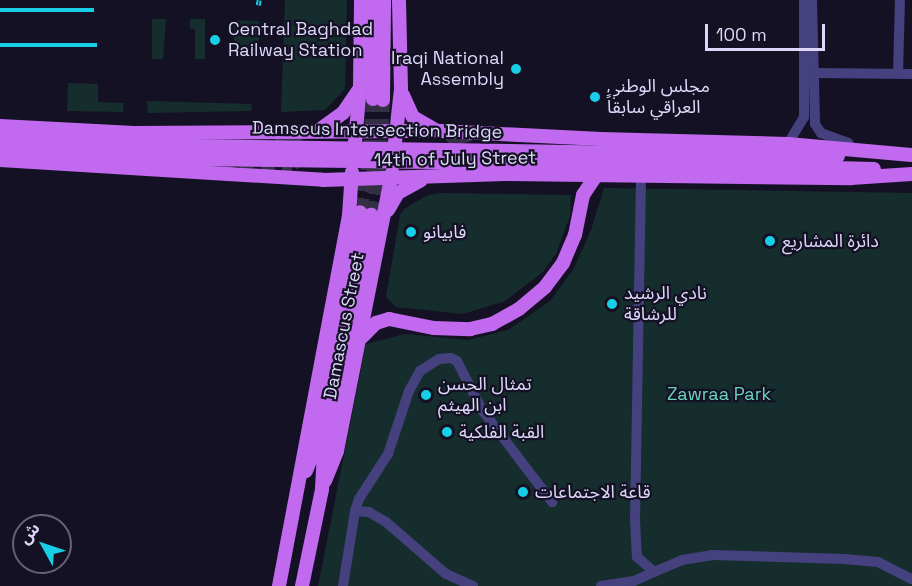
<!DOCTYPE html>
<html>
<head>
<meta charset="utf-8">
<style>
  body { margin:0 }
  #map { position:relative; width:912px; height:586px; overflow:hidden; background:#151124; font-family:"Space Grotesk","Noto Sans Arabic",sans-serif }
  div>[style] { position:absolute }
  [style*='--x'] { left:calc(var(--x)*1px); top:calc(var(--y)*1px); width:calc(var(--w)*1px); rotate:calc(var(--a)*1deg) }
  .green>* { inset:0; background:#152d2d }
  .major-tunnel>* { height:14px; margin-top:-7px; transform-origin:0; background:repeating-linear-gradient(90deg,#332f44 0 14px,transparent 0 21px) }
  .minor>* { height:10px; margin:-5px; padding:0 5px; transform-origin:5px; border-radius:5px; background:#45417e }
  .major>* { height:14px; margin:-7px; padding:0 7px; transform-origin:7px; border-radius:7px; background:#c16af0 }
  .rail>* { height:4.5px; margin-top:-2.25px; transform-origin:0; background:repeating-linear-gradient(90deg,#151124 0 7px,#18cee7 0 14px); box-sizing:border-box; border-block:2px solid #18cee7 }
  .major-bridge>* { height:14px; margin:-7px; padding:0 7px; transform-origin:7px; border-radius:7px; background:#c16af0 }
  .dots>* { width:16px; height:16px; translate:-50% -50%; box-sizing:border-box; border:3px solid #151124; border-radius:50% }
  span { translate:-50% -50%; white-space:nowrap; text-align:center; line-height:1.15; -webkit-text-stroke:4.5px #151124; paint-order:stroke }
  .poi-label { font-size:18px; color:#ddd8fb }
  .left { translate:0 -50%; text-align:left }
  .right { translate:-100% -50%; text-align:right }
  .street-label { font-size:18px; color:#ddd8fb }
  .park-label { font-size:18px; color:#6bd4bc }
  .north { position:absolute; left:12px; top:514px; width:60px; height:60px; box-sizing:border-box; background:#151124; border:2px solid #65617a; border-radius:50%; rotate:310deg; font-size:16px; font-weight:700; line-height:24px; text-align:center; color:#ddd8fb }
  .north::after { content:''; display:block; margin:auto; width:21px; height:27px; background:#18cee7; clip-path:polygon(50% 0,100% 100%,50% 72%,0 100%) }
  .scale { position:absolute; left:705px; top:24px; width:120px; height:27px; box-sizing:border-box; border:3px solid #ddd8fb; border-top:0; padding-left:8px; font-size:18px; line-height:21px; white-space:nowrap; color:#ddd8fb; -webkit-text-stroke:4px #151124; paint-order:stroke }
</style>
</head>
<body>
<div id="map">
  <div class="green">
    <i style="clip-path:polygon(285px 0,347px 0,345px 89px,325px 110px,281px 112px)"></i>
    <i style="clip-path:polygon(152px 19px,166px 19px,163px 59px,152px 59px)"></i>
    <i style="clip-path:polygon(190px 19px,205px 19px,205px 59px,195px 59px,195px 29px,190px 29px)"></i>
    <i style="clip-path:polygon(234px 20px,259px 21px,259px 51px,239px 51px,234px 48px)"></i>
    <i style="clip-path:polygon(68px 83px,98px 84px,98px 102px,124px 103px,123px 112px,67px 111px)"></i>
    <i style="clip-path:polygon(147px 101px,252px 104px,251px 111px,148px 113px)"></i>
    <i style="clip-path:polygon(604px 188px,912px 193px,912px 586px,318px 586px,366px 344px,405px 334px,468px 340px,508px 330px,550px 301px,574px 268px,591px 230px)"></i>
    <i style="clip-path:polygon(439px 193px,571px 195px,570px 216px,556px 254px,543px 272px,505px 301px,463px 314px,396px 307px,386px 297px,400px 215px,404px 209px,428px 195px)"></i>
  </div>
  <div class="major-tunnel">
    <i style="--x:444;--y:159;--w:16;--a:-72"></i>
    <i style="--x:449;--y:144;--w:10;--a:-37"></i>
    <i style="--x:457;--y:138;--w:17;--a:-17"></i>
    <i style="--x:219;--y:169;--w:73;--a:-3.1"></i>
    <i style="--x:292;--y:165;--w:9;--a:-49"></i>
    <i style="--x:298;--y:158;--w:13;--a:-90"></i>
    <i style="--x:298;--y:145;--w:12;--a:-138"></i>
    <i style="--x:289;--y:137;--w:14;--a:-176"></i>
    <i style="--x:360;--y:212;--w:59;--a:-80.2"></i>
    <i style="--x:370;--y:154;--w:55;--a:-86.9"></i>
    <i style="--x:371;--y:215;--w:62;--a:-81.6"></i>
    <i style="--x:380;--y:154;--w:54;--a:-86.8"></i>
  </div>
  <div class="minor">
    <i style="--x:812;--y:0;--w:124;--a:88.6"></i>
    <i style="--x:815;--y:124;--w:11;--a:56"></i>
    <i style="--x:821;--y:133;--w:29;--a:20"></i>
    <i style="--x:848;--y:143;--w:7;--a:56"></i>
    <i style="--x:813;--y:73;--w:99;--a:0.6"></i>
    <i style="--x:898;--y:74;--w:74;--a:-88.5"></i>
    <i style="--x:786;--y:147;--w:35;--a:-59"></i>
    <i style="--x:804;--y:117;--w:117;--a:-90"></i>
    <i style="--x:641;--y:177;--w:343;--a:91"></i>
    <i style="--x:635;--y:520;--w:37;--a:87"></i>
    <i style="--x:637;--y:557;--w:23;--a:41"></i>
    <i style="--x:654;--y:572;--w:30;--a:-23"></i>
    <i style="--x:682;--y:560;--w:30;--a:-9"></i>
    <i style="--x:712;--y:555;--w:132;--a:1.7"></i>
    <i style="--x:844;--y:559;--w:34;--a:5"></i>
    <i style="--x:878;--y:562;--w:38;--a:27"></i>
    <i style="--x:343;--y:586;--w:76;--a:-80.9"></i>
    <i style="--x:473;--y:586;--w:30;--a:-156"></i>
    <i style="--x:446;--y:574;--w:79;--a:-139.1"></i>
    <i style="--x:386;--y:522;--w:20;--a:-150"></i>
    <i style="--x:369;--y:512;--w:14;--a:-176"></i>
    <i style="--x:355;--y:511;--w:13;--a:-72"></i>
    <i style="--x:359;--y:499;--w:54;--a:-57.2"></i>
    <i style="--x:388;--y:454;--w:66;--a:-71.6"></i>
    <i style="--x:409;--y:391;--w:23;--a:-61"></i>
    <i style="--x:420;--y:371;--w:22;--a:-32"></i>
    <i style="--x:439;--y:359;--w:12;--a:-5"></i>
    <i style="--x:451;--y:358;--w:7;--a:27"></i>
    <i style="--x:457;--y:361;--w:55;--a:63"></i>
    <i style="--x:482;--y:410;--w:116;--a:52.7"></i>
    <i style="--x:601;--y:586;--w:33;--a:-9"></i>
    <i style="--x:634;--y:581;--w:22;--a:-24"></i>
  </div>
  <div class="major">
    <i style="--x:403;--y:95;--w:24;--a:66"></i>
    <i style="--x:413;--y:117;--w:24;--a:30"></i>
    <i style="--x:373;--y:99;--w:99;--a:-89.4"></i>
    <i style="--x:383;--y:100;--w:100;--a:-89.4"></i>
    <i style="--x:0;--y:126;--w:134;--a:3"></i>
    <i style="--x:134;--y:133;--w:305;--a:-0.4"></i>
    <i style="--x:439;--y:131;--w:162;--a:2.8"></i>
    <i style="--x:601;--y:139;--w:187;--a:1.5"></i>
    <i style="--x:788;--y:144;--w:124;--a:5.1"></i>
    <i style="--x:318;--y:131;--w:31;--a:-36"></i>
    <i style="--x:343;--y:113;--w:27;--a:-56"></i>
    <i style="--x:355;--y:142;--w:56;--a:-84.9"></i>
    <i style="--x:360;--y:86;--w:86;--a:-89.3"></i>
    <i style="--x:395;--y:142;--w:53;--a:-83.5"></i>
    <i style="--x:401;--y:89;--w:89;--a:-91.3"></i>
    <i style="--x:754;--y:155;--w:84;--a:0.7"></i>
    <i style="--x:0;--y:160;--w:324;--a:3.5"></i>
    <i style="--x:323;--y:180;--w:182;--a:-1.9"></i>
    <i style="--x:505;--y:174;--w:346;--a:0.7"></i>
    <i style="--x:851;--y:178;--w:61;--a:-3.8"></i>
    <i style="--x:753;--y:166;--w:121;--a:1.4"></i>
    <i style="--x:388;--y:210;--w:20;--a:-60"></i>
    <i style="--x:398;--y:193;--w:26;--a:-29"></i>
    <i style="--x:362;--y:337;--w:20;--a:-45"></i>
    <i style="--x:376;--y:323;--w:14;--a:-17"></i>
    <i style="--x:389;--y:319;--w:46;--a:11.3"></i>
    <i style="--x:434;--y:328;--w:36;--a:2"></i>
    <i style="--x:470;--y:329;--w:23;--a:-13"></i>
    <i style="--x:492;--y:324;--w:31;--a:-29"></i>
    <i style="--x:519;--y:309;--w:34;--a:-40"></i>
    <i style="--x:545;--y:287;--w:30;--a:-53"></i>
    <i style="--x:563;--y:263;--w:30;--a:-67"></i>
    <i style="--x:575;--y:235;--w:41;--a:-78.7"></i>
    <i style="--x:583;--y:195;--w:22;--a:-56"></i>
    <i style="--x:306;--y:471;--w:24;--a:-68"></i>
    <i style="--x:315;--y:449;--w:241;--a:-79.2"></i>
    <i style="--x:325;--y:481;--w:32;--a:-68"></i>
    <i style="--x:337;--y:451;--w:284;--a:-78.8"></i>
    <i style="--x:279;--y:586;--w:378;--a:-79.3"></i>
    <i style="--x:349;--y:215;--w:43;--a:-86"></i>
    <i style="--x:302;--y:586;--w:99;--a:-78.3"></i>
    <i style="--x:322;--y:489;--w:38;--a:-87"></i>
    <i style="--x:324;--y:451;--w:241;--a:-78.7"></i>
  </div>
  <div class="rail">
    <i style="--x:258;--y:5;--w:5;--a:-79"></i>
    <i style="--x:0;--y:10;--w:94;--a:0"></i>
    <i style="--x:0;--y:45;--w:97;--a:0"></i>
  </div>
  <div class="major-bridge">
    <i style="--x:0;--y:139;--w:126;--a:2.7"></i>
    <i style="--x:126;--y:145;--w:628;--a:0.91"></i>
    <i style="--x:0;--y:152;--w:124;--a:2.8"></i>
    <i style="--x:124;--y:158;--w:629;--a:0.73"></i>
  </div>
  <div class="dots">
    <i style="left:215px;top:40px;background:#18cee7"></i>
    <i style="left:516px;top:69px;background:#18cee7"></i>
    <i style="left:595px;top:97px;background:#18cee7"></i>
    <i style="left:411px;top:232px;background:#18cee7"></i>
    <i style="left:770px;top:241px;background:#18cee7"></i>
    <i style="left:612px;top:304px;background:#18cee7"></i>
    <i style="left:426px;top:395px;background:#18cee7"></i>
    <i style="left:447px;top:432px;background:#18cee7"></i>
    <i style="left:523px;top:492px;background:#18cee7"></i>
  </div>
  <div class="poi-label">
    <span class="left" style="left:228px;top:40px">Central Baghdad<br>Railway Station</span>
    <span class="right" style="left:504px;top:69px">Iraqi National<br>Assembly</span>
    <span class="left" style="left:607px;top:97px">مجلس الوطني<br>العراقي سابقاً</span>
    <span class="left" style="left:423px;top:232px">فابيانو</span>
    <span class="left" style="left:782px;top:241px">دائرة المشاريع</span>
    <span class="left" style="left:624px;top:304px">نادي الرشيد<br>للرشاقة</span>
    <span class="left" style="left:438px;top:395px">تمثال الحسن<br>ابن الهيثم</span>
    <span class="left" style="left:459px;top:432px">القبة الفلكية</span>
    <span class="left" style="left:535px;top:492px">قاعة الاجتماعات</span>
  </div>
  <div class="street-label">
    <span style="left:377px;top:130px;rotate:1deg">Damscus Intersection Bridge</span>
    <span style="left:455px;top:159px;rotate:-1deg">14th of July Street</span>
    <span style="left:344px;top:326px;rotate:-79deg">Damascus Street</span>
  </div>
  <div class="park-label">
    <span style="left:719px;top:394px">Zawraa Park</span>
  </div>
  <div class="north">ش</div>
  <div class="scale">100 m</div>
</div>
</body>
</html>
